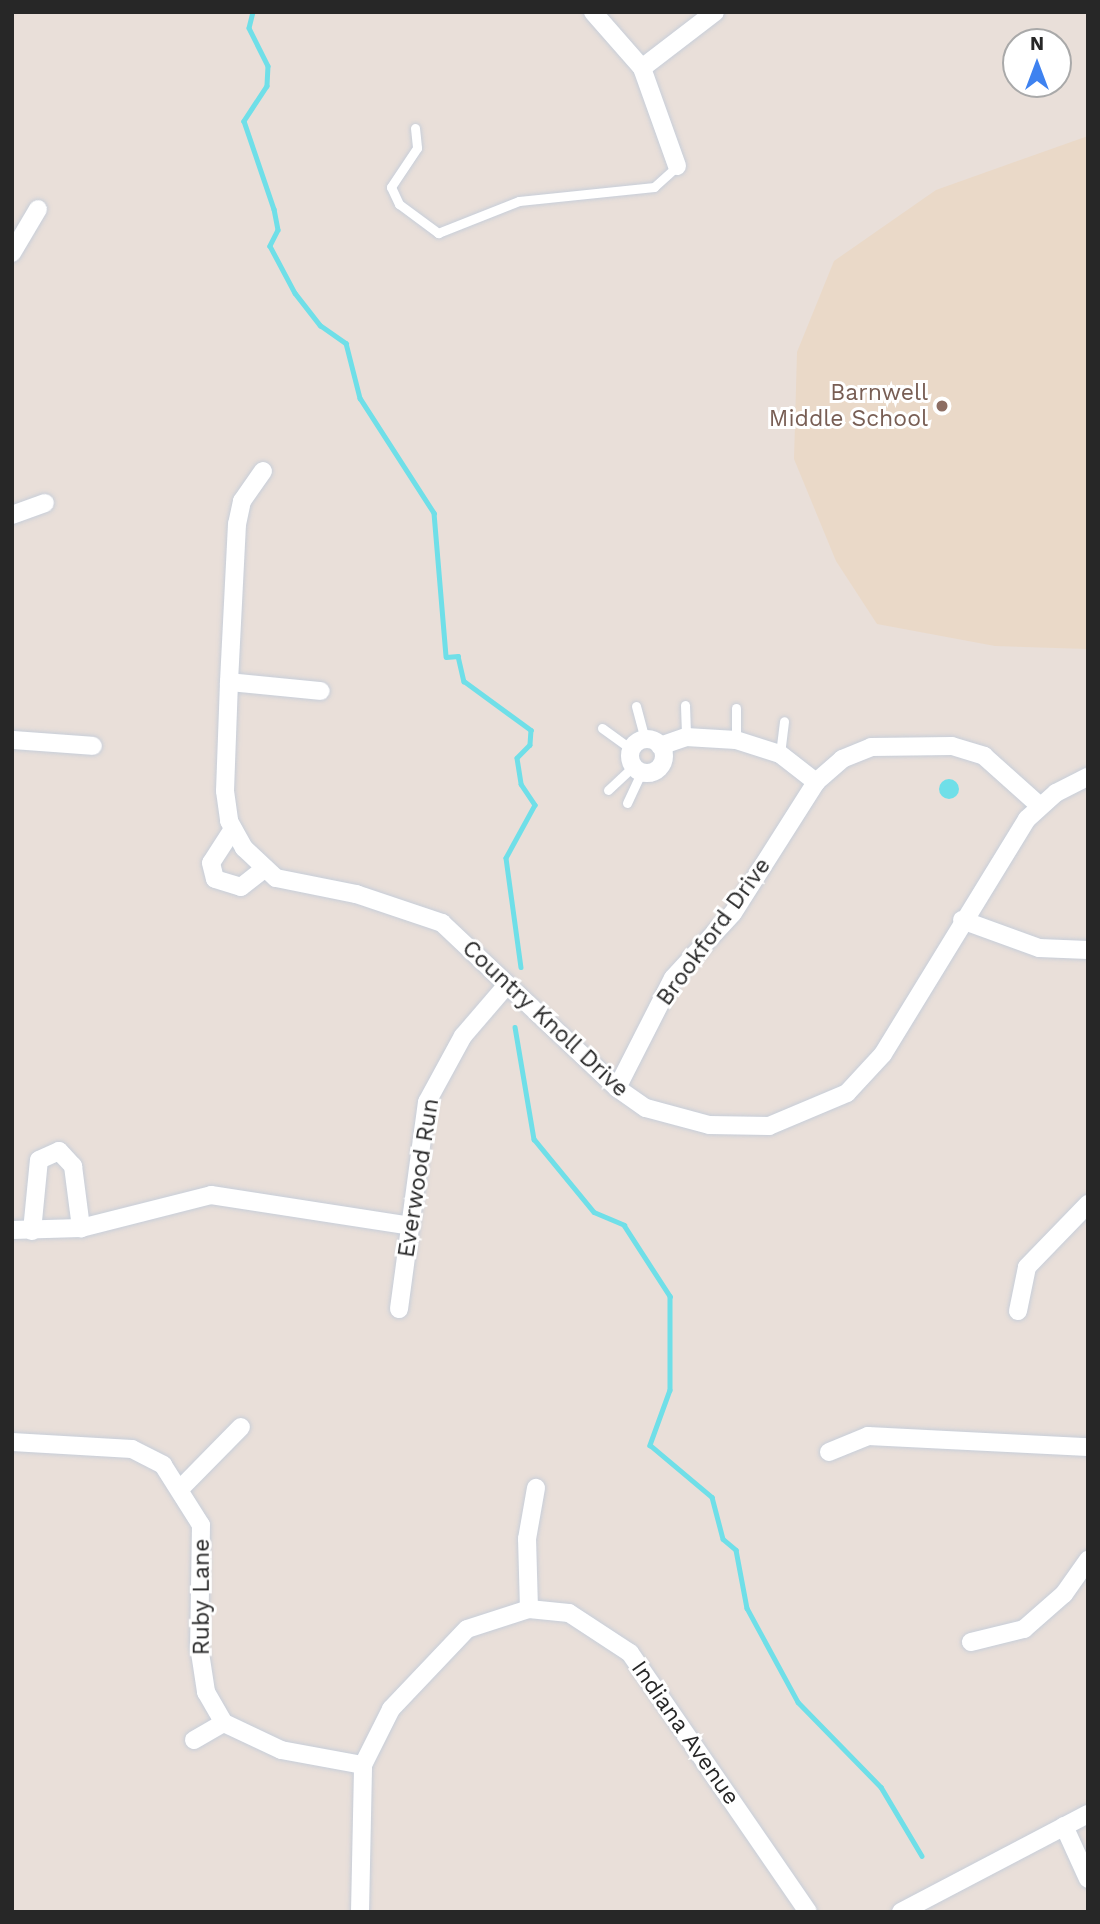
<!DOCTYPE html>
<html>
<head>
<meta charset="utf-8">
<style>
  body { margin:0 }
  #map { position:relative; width:1100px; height:1924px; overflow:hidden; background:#e9dfd9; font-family:"Work Sans",sans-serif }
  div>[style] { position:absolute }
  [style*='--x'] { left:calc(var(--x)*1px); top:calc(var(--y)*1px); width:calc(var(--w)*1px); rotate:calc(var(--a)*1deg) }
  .education>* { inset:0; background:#ead9c8 }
  .water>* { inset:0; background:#6fdfe8 }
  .round { border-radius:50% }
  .stream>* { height:4.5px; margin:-2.25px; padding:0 2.25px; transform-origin:2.25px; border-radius:2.25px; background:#6fdfe8 }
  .roads { filter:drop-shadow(0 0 2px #c7ced9) drop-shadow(0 0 2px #c7ced9) }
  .lane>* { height:9px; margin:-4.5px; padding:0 4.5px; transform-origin:4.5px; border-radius:4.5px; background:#fff }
  .street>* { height:18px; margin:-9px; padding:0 9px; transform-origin:9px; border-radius:9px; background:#fff }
  .street>.ring { margin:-9px; padding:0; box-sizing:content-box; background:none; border:18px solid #fff; border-radius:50% }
  .dots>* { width:19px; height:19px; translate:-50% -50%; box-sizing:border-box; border:4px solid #fff; border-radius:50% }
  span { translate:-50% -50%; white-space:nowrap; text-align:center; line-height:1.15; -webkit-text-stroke:6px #fff; paint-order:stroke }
  .education-label { font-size:23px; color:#785e54 }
  .right { translate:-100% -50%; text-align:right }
  .street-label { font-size:23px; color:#272727 }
  .frame { position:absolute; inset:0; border:14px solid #272727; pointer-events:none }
  .north { position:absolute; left:1002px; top:28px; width:70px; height:70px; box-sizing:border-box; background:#fff; border:2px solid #a9a9a9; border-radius:50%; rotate:0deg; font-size:19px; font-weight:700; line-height:28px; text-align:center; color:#272727 }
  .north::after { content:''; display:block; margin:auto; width:24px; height:32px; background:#3e82f0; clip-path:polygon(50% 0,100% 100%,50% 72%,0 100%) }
</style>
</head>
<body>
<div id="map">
  <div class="education">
    <i style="clip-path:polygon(1088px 136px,1088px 649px,995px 646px,877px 624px,836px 561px,794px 459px,797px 352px,834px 261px,936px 190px)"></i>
  </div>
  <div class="water">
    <i class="round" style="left:939px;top:779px;width:20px;height:20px"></i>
  </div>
  <div class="stream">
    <i style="--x:253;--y:12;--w:16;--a:104"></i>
    <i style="--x:249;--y:28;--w:42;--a:63.4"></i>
    <i style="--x:268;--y:66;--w:20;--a:93"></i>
    <i style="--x:267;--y:86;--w:42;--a:123.3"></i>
    <i style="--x:244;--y:121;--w:93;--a:71.2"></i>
    <i style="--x:274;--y:209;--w:21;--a:79"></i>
    <i style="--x:278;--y:230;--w:18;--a:117"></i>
    <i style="--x:270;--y:246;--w:53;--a:62"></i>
    <i style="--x:295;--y:293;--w:41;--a:52"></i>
    <i style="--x:320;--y:325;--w:32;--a:35"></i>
    <i style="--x:346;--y:343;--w:57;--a:75.7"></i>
    <i style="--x:360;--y:398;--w:137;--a:57.2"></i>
    <i style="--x:434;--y:513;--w:144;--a:85.2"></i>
    <i style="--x:446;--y:657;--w:12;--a:-5"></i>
    <i style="--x:458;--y:656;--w:26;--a:77"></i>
    <i style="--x:464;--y:681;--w:83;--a:36.2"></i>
    <i style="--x:531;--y:730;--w:15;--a:94"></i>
    <i style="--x:530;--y:745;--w:18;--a:135"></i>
    <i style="--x:517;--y:758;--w:26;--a:81"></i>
    <i style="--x:521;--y:784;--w:25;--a:56"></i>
    <i style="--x:535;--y:805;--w:60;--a:118.7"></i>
    <i style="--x:506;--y:858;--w:110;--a:82.2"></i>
    <i style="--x:515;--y:1027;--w:114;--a:80.4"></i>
    <i style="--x:534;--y:1139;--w:94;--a:50.6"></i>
    <i style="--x:594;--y:1212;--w:33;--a:23"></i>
    <i style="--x:624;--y:1225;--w:85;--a:57.1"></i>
    <i style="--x:670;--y:1296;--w:94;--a:90"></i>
    <i style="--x:670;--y:1390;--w:59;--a:110"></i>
    <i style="--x:650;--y:1445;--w:81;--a:40"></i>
    <i style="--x:712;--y:1497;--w:43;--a:75.3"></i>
    <i style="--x:723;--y:1539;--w:17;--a:40"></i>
    <i style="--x:736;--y:1550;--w:59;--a:79.3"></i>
    <i style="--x:747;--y:1608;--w:107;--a:61.5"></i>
    <i style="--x:798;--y:1702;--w:119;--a:45.7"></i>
    <i style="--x:881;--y:1787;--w:80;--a:59.3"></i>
  </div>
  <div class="roads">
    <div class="lane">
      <i style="--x:415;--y:128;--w:20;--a:84"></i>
      <i style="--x:417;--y:148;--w:47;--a:123.7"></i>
      <i style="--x:391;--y:187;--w:19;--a:65"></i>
      <i style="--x:399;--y:204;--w:49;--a:36.6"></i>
      <i style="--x:438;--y:233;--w:87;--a:-21.6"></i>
      <i style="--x:519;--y:201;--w:136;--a:-5.9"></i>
      <i style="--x:654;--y:187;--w:31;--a:-42"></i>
      <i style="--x:685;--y:705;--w:32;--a:88"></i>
      <i style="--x:636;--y:706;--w:34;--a:75"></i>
      <i style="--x:736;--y:708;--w:32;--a:90"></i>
      <i style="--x:602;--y:728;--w:36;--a:36"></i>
      <i style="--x:780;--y:754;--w:33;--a:-83"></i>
      <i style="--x:608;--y:790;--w:34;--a:-43"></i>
      <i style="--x:627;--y:803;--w:33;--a:-65"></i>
    </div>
    <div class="street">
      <i style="--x:593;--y:12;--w:74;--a:48.8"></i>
      <i style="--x:642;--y:68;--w:104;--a:70.3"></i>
      <i style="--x:642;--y:68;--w:92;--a:-37.5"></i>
      <i style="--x:12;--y:253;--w:51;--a:-59.4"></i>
      <i style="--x:263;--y:471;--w:37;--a:125"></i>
      <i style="--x:242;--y:501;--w:24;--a:102"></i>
      <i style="--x:237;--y:524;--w:158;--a:92.9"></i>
      <i style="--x:229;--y:682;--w:109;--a:92.1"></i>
      <i style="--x:225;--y:791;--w:30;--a:82"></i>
      <i style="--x:229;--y:821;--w:31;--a:61"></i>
      <i style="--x:244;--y:848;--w:44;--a:43.2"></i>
      <i style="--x:276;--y:878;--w:82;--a:11.3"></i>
      <i style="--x:356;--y:894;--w:91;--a:18.6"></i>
      <i style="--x:442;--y:923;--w:241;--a:43.3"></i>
      <i style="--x:617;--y:1088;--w:35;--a:35"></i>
      <i style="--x:646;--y:1108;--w:65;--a:15.1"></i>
      <i style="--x:709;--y:1125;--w:60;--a:1"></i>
      <i style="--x:769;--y:1126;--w:85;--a:-22.9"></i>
      <i style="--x:847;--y:1093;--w:53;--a:-47.3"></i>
      <i style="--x:883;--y:1054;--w:276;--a:-58.5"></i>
      <i style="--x:1027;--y:819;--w:39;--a:-42"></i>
      <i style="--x:1056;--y:793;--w:36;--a:-27"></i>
      <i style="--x:12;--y:515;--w:35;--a:-20"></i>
      <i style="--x:229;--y:682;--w:92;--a:5.6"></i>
      <i class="ring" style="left:630px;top:739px;width:16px;height:16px"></i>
      <i style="--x:12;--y:740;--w:81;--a:4.2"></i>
      <i style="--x:660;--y:746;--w:28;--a:-19"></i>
      <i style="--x:686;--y:737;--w:50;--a:3.4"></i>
      <i style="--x:736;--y:740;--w:46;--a:17.7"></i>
      <i style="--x:780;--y:754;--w:46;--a:37.9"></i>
      <i style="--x:233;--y:829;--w:40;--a:122.9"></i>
      <i style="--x:211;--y:863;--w:16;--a:76"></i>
      <i style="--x:215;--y:879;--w:27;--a:17"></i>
      <i style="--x:241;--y:887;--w:29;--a:-38"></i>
      <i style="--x:962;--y:920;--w:82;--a:20"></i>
      <i style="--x:1039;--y:948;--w:49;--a:2.3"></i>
      <i style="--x:617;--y:1088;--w:123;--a:-63"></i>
      <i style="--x:673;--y:978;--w:88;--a:-47.3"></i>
      <i style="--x:733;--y:913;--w:155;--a:-57.6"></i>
      <i style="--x:816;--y:782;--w:35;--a:-41"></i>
      <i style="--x:842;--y:759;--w:31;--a:-22"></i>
      <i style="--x:871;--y:747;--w:81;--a:-0.7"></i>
      <i style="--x:952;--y:746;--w:34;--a:17"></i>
      <i style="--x:984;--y:756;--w:75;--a:41.8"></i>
      <i style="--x:12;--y:1230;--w:69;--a:-1.7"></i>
      <i style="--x:81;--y:1228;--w:134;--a:-14.2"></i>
      <i style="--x:211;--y:1195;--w:202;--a:8.8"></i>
      <i style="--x:32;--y:1231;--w:71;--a:-84.4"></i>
      <i style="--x:39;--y:1160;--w:22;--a:-24"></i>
      <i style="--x:59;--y:1151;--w:21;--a:47"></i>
      <i style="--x:73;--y:1166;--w:63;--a:82.6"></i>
      <i style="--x:399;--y:1309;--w:209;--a:-82.3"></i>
      <i style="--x:427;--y:1102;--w:75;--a:-61.4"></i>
      <i style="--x:463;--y:1036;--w:66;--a:-49.3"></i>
      <i style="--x:1018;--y:1311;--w:45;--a:-78.4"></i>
      <i style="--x:1027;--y:1267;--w:88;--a:-45.9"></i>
      <i style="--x:12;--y:1442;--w:120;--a:3.3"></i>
      <i style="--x:132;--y:1449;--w:35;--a:27"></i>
      <i style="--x:163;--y:1465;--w:71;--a:57.7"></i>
      <i style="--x:201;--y:1525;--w:121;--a:90.9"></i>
      <i style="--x:199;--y:1646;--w:47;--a:81.3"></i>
      <i style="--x:206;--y:1692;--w:36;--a:60"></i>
      <i style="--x:224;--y:1723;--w:63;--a:25.3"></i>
      <i style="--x:281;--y:1750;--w:83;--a:10.4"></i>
      <i style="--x:829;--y:1452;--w:42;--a:-22.3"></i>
      <i style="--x:868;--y:1436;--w:220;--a:2.9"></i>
      <i style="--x:182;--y:1487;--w:84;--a:-45.5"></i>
      <i style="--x:529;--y:1609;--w:70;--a:-91.6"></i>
      <i style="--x:527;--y:1539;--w:52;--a:-80"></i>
      <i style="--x:971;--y:1642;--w:55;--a:-13.8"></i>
      <i style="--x:1024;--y:1629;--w:53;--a:-41.2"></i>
      <i style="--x:1064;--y:1594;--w:42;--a:-54.8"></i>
      <i style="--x:194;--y:1740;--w:34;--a:-30"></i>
      <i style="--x:1064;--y:1826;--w:58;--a:65.6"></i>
      <i style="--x:360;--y:1912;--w:147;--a:-88.8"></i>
      <i style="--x:363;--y:1765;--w:63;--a:-63.4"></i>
      <i style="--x:391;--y:1709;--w:110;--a:-46.5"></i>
      <i style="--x:467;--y:1629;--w:65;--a:-17.9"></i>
      <i style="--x:529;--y:1609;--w:40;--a:5.7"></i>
      <i style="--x:569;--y:1613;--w:73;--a:33.3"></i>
      <i style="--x:630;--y:1653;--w:314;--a:55.5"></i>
      <i style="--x:901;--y:1912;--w:211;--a:-27.7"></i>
    </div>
  </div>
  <div class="dots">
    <i style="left:942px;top:406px;background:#8d6e63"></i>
  </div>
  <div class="education-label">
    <span class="right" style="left:928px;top:406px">Barnwell<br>Middle School</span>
  </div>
  <div class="street-label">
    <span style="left:714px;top:932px;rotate:-54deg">Brookford Drive</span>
    <span style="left:545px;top:1019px;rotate:43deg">Country Knoll Drive</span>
    <span style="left:419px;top:1178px;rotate:-81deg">Everwood Run</span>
    <span style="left:202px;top:1597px;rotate:-90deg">Ruby Lane</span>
    <span style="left:685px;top:1733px;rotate:55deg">Indiana Avenue</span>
  </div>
  <div class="frame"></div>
  <div class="north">N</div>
</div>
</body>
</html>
